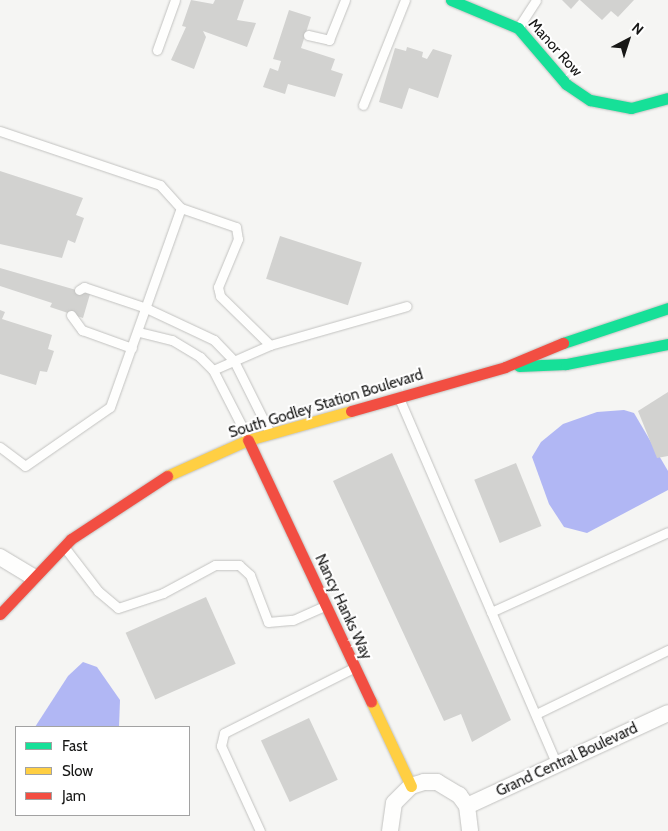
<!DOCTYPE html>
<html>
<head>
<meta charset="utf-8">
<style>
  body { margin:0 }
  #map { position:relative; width:668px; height:831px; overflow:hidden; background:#f5f5f3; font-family:Cabin,sans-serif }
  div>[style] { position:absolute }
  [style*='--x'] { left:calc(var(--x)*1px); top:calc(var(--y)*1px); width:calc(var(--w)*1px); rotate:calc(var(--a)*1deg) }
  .water>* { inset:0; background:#b1b7f4 }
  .building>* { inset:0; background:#d2d2d0; transform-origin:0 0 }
  .roads { filter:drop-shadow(0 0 1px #c2c2c0) drop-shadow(0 0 1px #c2c2c0) }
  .lane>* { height:9px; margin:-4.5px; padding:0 4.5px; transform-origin:4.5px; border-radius:4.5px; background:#fefefd }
  .street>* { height:16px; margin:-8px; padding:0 8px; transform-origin:8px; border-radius:8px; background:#fefefd }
  .fast>* { height:11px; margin:-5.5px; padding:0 5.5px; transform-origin:5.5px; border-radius:5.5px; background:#16e098 }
  .slow>* { height:11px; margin:-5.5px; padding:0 5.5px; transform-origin:5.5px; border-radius:5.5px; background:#ffcf43 }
  .jam>* { height:11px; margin:-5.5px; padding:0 5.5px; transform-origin:5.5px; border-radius:5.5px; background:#f24e42 }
  span { translate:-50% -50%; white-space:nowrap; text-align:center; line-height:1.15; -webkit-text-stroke:4px #fff; paint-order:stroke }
  .street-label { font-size:15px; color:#171716 }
  .legend { position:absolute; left:15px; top:726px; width:175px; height:90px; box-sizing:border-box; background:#fff; border:1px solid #a2a2a2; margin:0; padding:6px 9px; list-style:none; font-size:15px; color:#171716 }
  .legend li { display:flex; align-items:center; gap:10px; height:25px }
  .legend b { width:25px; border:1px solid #a2a2a2 }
  .north { position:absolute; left:603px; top:15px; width:50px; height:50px; -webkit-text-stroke:4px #fff; paint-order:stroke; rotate:40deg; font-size:14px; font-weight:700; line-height:20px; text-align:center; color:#171716 }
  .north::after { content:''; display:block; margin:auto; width:18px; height:22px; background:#171716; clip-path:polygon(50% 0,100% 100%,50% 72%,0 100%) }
</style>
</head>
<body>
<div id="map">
  <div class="water">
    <i style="clip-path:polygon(624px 410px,634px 413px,668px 471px,668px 490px,587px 533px,564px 527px,549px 504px,532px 457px,541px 442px,563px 424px,597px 412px)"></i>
    <i style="clip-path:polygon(83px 662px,97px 667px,120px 700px,119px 727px,35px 727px,68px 676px)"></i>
  </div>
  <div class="building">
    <i style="clip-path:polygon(191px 0,213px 4px,215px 0,244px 0,237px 20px,256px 23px,247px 47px,203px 31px,206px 37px,194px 69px,171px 60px,186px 27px,182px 26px)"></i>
    <i style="clip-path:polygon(562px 0,579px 0,571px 9px)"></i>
    <i style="clip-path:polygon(580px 0,634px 0,618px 17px,611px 11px,602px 20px)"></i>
    <i style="clip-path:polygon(289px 10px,311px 17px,301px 48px,335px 59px,331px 70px,343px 74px,335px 97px,288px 84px,285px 94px,263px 87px,270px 68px,278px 71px,281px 61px,273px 59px)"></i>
    <i style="clip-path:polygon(407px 47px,423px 52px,422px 57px,427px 59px,433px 49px,452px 55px,438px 98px,409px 88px,402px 109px,379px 102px,395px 48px,406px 51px)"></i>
    <i style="clip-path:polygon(0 171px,83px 198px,76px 215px,84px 218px,75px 243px,68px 240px,62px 258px,0 244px)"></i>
    <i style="left:280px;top:236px;width:86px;height:45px;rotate:18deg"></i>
    <i style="clip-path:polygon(0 268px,90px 294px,83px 318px,50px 307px,52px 303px,0 286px)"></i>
    <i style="clip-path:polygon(0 310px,5px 312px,2px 319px,52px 335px,48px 349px,54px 351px,47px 372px,40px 371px,36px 385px,0 374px)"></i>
    <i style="clip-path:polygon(668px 392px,668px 456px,657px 458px,638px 411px)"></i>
    <i style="clip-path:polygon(392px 453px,511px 720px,472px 742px,461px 714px,444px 721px,333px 481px)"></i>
    <i style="left:516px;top:463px;width:68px;height:45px;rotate:68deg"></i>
    <i style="left:206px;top:597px;width:73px;height:88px;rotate:66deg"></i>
    <i style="left:309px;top:718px;width:68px;height:53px;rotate:65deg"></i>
  </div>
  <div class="roads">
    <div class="lane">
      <i style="--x:518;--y:28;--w:33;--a:-57"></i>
      <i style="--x:308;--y:35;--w:22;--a:13"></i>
      <i style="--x:329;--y:40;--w:43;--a:-68.2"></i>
      <i style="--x:157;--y:50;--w:53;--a:-70.2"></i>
      <i style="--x:363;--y:105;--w:113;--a:-68.2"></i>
      <i style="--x:0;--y:131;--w:169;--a:18.6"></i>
      <i style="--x:160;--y:185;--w:31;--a:48"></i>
      <i style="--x:181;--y:208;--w:58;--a:19.1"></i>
      <i style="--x:236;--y:227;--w:12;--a:81"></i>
      <i style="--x:238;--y:239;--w:52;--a:112.6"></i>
      <i style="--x:218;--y:287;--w:9;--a:77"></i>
      <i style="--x:220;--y:296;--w:70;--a:44.4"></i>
      <i style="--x:79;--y:290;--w:6;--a:-31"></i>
      <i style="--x:84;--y:287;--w:65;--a:18.7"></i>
      <i style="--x:146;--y:308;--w:75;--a:25.2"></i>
      <i style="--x:214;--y:340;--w:29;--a:46"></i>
      <i style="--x:234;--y:361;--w:80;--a:63.4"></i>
      <i style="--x:71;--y:315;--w:19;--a:54"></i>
      <i style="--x:82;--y:330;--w:53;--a:19.8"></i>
      <i style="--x:139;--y:332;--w:34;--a:14"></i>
      <i style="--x:172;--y:340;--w:33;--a:31"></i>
      <i style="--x:200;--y:357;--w:18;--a:45"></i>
      <i style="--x:213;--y:370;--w:76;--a:62.8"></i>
      <i style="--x:213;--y:370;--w:62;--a:-23.7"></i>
      <i style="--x:270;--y:345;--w:142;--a:-15.9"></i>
      <i style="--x:399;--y:398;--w:399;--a:66.7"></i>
      <i style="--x:0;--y:447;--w:31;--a:37"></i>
      <i style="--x:25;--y:466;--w:103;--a:-34.8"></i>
      <i style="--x:110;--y:407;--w:211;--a:-70.4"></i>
      <i style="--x:65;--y:548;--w:54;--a:52.5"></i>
      <i style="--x:98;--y:591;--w:26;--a:40"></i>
      <i style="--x:118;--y:608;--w:47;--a:-18.4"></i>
      <i style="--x:163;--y:593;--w:59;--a:-28.3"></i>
      <i style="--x:215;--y:565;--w:24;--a:0"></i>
      <i style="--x:239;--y:565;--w:15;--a:42"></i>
      <i style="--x:250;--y:575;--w:50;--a:69"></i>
      <i style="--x:268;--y:622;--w:25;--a:-5"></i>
      <i style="--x:293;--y:620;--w:36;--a:-24"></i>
      <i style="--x:491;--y:612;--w:194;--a:-24.3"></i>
      <i style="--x:536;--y:714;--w:147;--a:-25.9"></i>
      <i style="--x:260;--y:831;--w:94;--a:-114.6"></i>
      <i style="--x:221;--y:746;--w:13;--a:-77"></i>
      <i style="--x:224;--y:733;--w:147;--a:-26.7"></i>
    </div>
    <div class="street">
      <i style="--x:0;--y:557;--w:37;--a:31"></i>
      <i style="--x:467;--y:806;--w:221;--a:-24.8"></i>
      <i style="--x:390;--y:831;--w:28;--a:-82"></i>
      <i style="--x:394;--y:803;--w:24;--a:-45"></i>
      <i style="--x:411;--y:786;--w:14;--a:-17"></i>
      <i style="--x:424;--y:782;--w:13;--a:0"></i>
      <i style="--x:437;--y:782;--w:26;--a:31"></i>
      <i style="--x:459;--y:795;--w:14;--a:54"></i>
      <i style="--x:467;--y:806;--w:25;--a:83"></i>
    </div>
    <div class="fast">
      <i style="--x:451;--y:0;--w:73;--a:22.7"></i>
      <i style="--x:518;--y:28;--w:74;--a:49.4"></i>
      <i style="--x:566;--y:84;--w:29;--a:34"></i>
      <i style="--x:590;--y:100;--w:42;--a:11"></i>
      <i style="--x:631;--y:108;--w:38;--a:-15"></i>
      <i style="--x:563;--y:343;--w:111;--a:-18.4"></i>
      <i style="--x:519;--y:366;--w:47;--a:-2.4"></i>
      <i style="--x:566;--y:364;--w:104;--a:-11.1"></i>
    </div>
    <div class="slow">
      <i style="--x:167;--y:476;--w:89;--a:-24"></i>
      <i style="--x:248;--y:440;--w:107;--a:-15.7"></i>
      <i style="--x:371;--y:701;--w:94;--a:64.8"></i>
    </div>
    <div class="jam">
      <i style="--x:351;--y:411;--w:160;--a:-15.9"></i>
      <i style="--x:505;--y:367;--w:63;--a:-22.5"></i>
      <i style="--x:248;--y:440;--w:289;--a:64.8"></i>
      <i style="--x:0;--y:614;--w:103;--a:-46.6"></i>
      <i style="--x:71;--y:539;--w:115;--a:-33.3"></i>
    </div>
  </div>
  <div class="street-label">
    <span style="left:555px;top:48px;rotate:48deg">Manor Row</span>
    <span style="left:326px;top:404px;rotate:-17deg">South Godley Station Boulevard</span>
    <span style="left:343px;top:607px;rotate:65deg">Nancy Hanks Way</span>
    <span style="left:567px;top:760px;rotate:-25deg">Grand Central Boulevard</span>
  </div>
  <ul class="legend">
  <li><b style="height:6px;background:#16e098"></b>Fast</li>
  <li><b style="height:6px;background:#ffcf43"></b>Slow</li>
  <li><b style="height:6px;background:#f24e42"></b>Jam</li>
  </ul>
  <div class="north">N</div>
</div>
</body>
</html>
